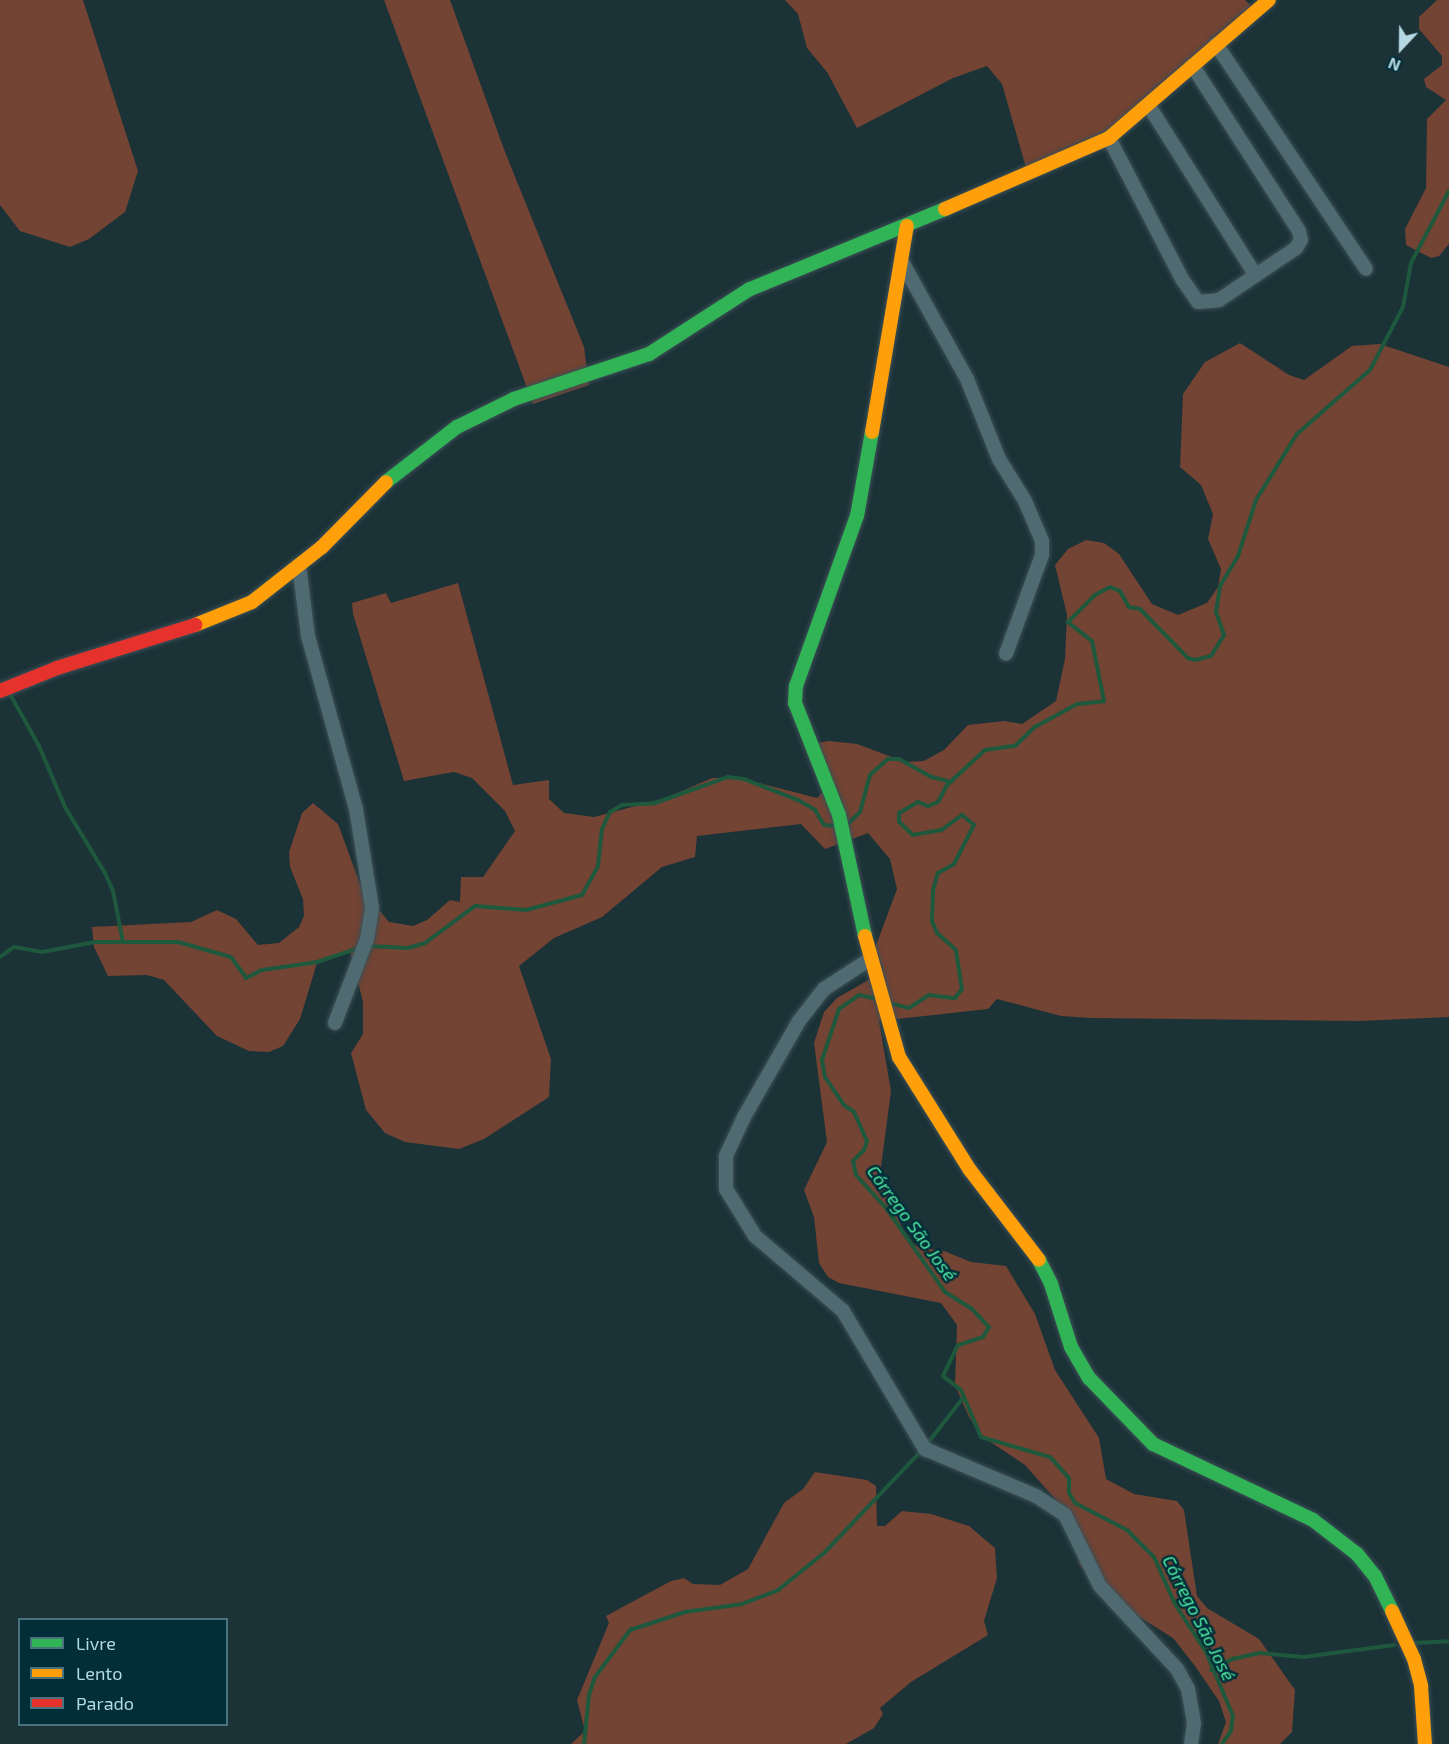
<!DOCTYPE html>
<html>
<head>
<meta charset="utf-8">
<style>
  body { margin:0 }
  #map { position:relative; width:1449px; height:1744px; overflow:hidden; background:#1b3237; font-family:"Exo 2",sans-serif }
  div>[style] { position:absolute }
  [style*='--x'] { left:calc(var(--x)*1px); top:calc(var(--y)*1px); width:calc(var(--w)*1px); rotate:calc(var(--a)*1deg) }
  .green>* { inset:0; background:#734333 }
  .stream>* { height:4px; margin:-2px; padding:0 2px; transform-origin:2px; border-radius:2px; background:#1e583d }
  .roads { filter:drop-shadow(0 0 2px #3b4f55) drop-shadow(0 0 2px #3b4f55) }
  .street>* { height:14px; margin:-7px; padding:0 7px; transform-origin:7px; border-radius:7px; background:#506a72 }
  .fast>* { height:14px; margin:-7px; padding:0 7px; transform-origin:7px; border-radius:7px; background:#30b455 }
  .slow>* { height:14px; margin:-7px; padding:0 7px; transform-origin:7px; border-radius:7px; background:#ff9f0a }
  .jam>* { height:14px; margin:-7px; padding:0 7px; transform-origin:7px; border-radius:7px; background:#e5322d }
  span { translate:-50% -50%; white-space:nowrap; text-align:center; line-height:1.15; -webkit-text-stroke:5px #012e39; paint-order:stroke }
  .water-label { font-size:18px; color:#4fe9a2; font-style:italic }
  .legend { position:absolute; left:18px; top:1618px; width:210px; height:108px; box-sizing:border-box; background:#012e39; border:2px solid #49727d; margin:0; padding:8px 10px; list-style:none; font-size:18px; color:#b5d9e4 }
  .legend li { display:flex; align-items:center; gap:12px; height:30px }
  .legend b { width:30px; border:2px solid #49727d }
  .north { position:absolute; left:1371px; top:18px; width:60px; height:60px; -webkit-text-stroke:4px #012e39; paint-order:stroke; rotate:202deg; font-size:16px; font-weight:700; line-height:24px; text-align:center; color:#b5d9e4 }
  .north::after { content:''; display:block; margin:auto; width:21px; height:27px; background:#b5d9e4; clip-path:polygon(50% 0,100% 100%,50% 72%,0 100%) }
</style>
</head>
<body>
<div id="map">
  <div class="green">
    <i style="clip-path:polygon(0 0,83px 0,138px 171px,125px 212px,89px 239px,70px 247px,20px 231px,0 205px)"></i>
    <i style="clip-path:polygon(384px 0,450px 0,505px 152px,584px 347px,589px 385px,533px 404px)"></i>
    <i style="clip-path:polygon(785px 0,1245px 0,1258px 12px,1108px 136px,1027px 171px,1002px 84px,987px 66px,953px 78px,857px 128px,827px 72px,807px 48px,798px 14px)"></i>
    <i style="clip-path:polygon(1437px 0,1449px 0,1449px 244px,1439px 256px,1431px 258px,1406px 245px,1405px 229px,1426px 188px,1427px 119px,1446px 100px,1426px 87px,1424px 79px,1442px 65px,1442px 56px,1419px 29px,1419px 17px)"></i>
    <i style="clip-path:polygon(1240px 343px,1289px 375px,1304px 380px,1352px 346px,1380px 344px,1449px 367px,1449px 1017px,1359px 1021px,1092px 1018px,1061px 1016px,997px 999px,988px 1009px,879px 1021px,891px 1091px,880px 1174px,906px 1238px,918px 1247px,944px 1251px,971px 1262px,1006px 1266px,1035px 1314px,1055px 1370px,1099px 1438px,1106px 1479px,1134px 1494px,1177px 1501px,1184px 1510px,1197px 1596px,1207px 1608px,1259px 1639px,1295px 1690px,1292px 1732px,1280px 1744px,1218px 1744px,1226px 1722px,1219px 1701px,1195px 1666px,1173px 1638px,1101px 1593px,1080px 1565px,1057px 1501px,1025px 1465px,983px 1437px,969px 1417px,955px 1385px,957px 1325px,941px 1303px,839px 1283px,828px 1277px,819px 1263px,814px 1217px,804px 1190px,827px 1142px,814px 1043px,824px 1012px,837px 998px,872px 978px,868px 967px,897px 889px,890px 859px,868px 833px,825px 849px,801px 824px,697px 836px,695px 857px,662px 867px,602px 917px,554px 938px,519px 966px,551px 1059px,549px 1097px,484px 1139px,459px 1149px,405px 1142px,385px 1133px,366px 1110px,351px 1053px,363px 1034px,363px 1002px,350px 951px,317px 963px,300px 1019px,283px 1046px,269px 1052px,249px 1051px,217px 1036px,164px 980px,147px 975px,108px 976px,94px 947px,92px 927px,191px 922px,217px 910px,236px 919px,258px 945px,279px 943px,299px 927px,304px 916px,303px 899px,290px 867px,289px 852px,302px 813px,313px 803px,338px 824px,362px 889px,389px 922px,413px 926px,427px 920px,450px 900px,460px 902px,461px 877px,483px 877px,515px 831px,505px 811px,472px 778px,454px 772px,404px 781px,353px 614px,352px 603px,386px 593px,391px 603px,458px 583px,513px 785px,549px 780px,549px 799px,564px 813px,594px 817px,666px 798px,712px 778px,740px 778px,817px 798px,825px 790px,816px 743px,829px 741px,857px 744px,905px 762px,924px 761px,944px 750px,968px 725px,1004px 721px,1022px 724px,1056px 701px,1065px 659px,1067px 615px,1055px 565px,1068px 549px,1086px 540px,1104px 543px,1119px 554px,1152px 604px,1178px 615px,1207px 603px,1218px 587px,1221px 569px,1208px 539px,1213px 514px,1201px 485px,1180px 467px,1183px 394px,1205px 362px)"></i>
    <i style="clip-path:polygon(815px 1472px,867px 1480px,876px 1486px,877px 1526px,885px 1526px,902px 1511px,931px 1514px,969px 1526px,995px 1548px,997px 1578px,984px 1621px,988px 1635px,911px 1682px,880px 1708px,883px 1714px,874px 1728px,846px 1744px,571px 1744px,585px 1731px,577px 1700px,609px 1623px,606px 1616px,671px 1581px,684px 1578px,693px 1584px,720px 1585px,748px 1569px,784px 1503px,803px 1489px)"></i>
  </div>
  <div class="stream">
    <i style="--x:10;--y:694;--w:60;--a:60.9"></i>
    <i style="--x:39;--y:746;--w:66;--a:66.9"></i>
    <i style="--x:65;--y:807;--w:77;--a:58.8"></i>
    <i style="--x:105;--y:873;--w:20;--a:66"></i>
    <i style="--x:113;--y:891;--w:52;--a:78.9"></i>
    <i style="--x:848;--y:824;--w:17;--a:-45"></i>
    <i style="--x:860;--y:812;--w:38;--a:-75"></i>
    <i style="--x:870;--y:775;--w:24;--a:-42"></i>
    <i style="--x:888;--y:759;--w:11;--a:0"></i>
    <i style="--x:899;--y:759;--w:38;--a:29"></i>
    <i style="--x:932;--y:777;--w:20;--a:15"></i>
    <i style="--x:369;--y:946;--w:39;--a:3"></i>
    <i style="--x:408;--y:948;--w:18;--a:-16"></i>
    <i style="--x:425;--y:943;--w:62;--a:-36.5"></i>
    <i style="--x:475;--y:906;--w:51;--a:4.5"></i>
    <i style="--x:526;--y:910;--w:58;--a:-15"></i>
    <i style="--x:582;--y:895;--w:33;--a:-61"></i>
    <i style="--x:598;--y:866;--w:37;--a:-84"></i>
    <i style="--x:602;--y:829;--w:19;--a:-65"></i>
    <i style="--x:610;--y:812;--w:14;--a:-30"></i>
    <i style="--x:622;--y:805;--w:33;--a:-3"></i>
    <i style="--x:655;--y:803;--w:77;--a:-19.6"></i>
    <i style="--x:728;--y:777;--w:16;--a:7"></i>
    <i style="--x:744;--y:779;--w:58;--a:21.3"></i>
    <i style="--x:798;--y:800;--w:20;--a:30"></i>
    <i style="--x:815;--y:810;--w:17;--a:59"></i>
    <i style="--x:824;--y:825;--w:11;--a:5"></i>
    <i style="--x:0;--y:957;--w:17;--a:-36"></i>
    <i style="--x:14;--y:947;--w:28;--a:10"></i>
    <i style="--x:42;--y:952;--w:54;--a:-10.7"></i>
    <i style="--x:95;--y:942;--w:83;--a:0"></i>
    <i style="--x:178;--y:942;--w:55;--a:15.8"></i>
    <i style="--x:231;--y:957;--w:26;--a:54"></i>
    <i style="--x:246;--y:978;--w:18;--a:-27"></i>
    <i style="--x:262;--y:970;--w:56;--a:-8.3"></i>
    <i style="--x:317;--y:962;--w:47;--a:-18.4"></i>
    <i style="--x:878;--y:999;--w:19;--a:-168"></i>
    <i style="--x:859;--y:995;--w:24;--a:145"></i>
    <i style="--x:839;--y:1009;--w:54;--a:108.4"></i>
    <i style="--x:822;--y:1060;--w:17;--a:80"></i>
    <i style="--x:825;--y:1077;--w:34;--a:56"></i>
    <i style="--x:844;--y:1105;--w:12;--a:35"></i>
    <i style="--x:854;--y:1112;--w:32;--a:66"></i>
    <i style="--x:867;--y:1141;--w:9;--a:108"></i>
    <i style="--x:864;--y:1150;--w:16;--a:135"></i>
    <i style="--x:853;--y:1161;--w:14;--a:78"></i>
    <i style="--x:856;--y:1175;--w:45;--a:47.7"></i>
    <i style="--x:886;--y:1208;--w:103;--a:54.9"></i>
    <i style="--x:945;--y:1292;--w:32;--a:32"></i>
    <i style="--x:972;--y:1309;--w:25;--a:47"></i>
    <i style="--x:989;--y:1327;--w:12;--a:121"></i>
    <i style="--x:983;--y:1337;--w:26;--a:162"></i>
    <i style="--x:958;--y:1345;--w:34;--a:116"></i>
    <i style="--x:943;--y:1376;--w:23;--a:38"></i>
    <i style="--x:961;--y:1390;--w:51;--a:66.9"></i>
    <i style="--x:981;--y:1437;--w:72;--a:16.2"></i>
    <i style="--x:1050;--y:1457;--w:28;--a:48"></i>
    <i style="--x:1069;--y:1478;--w:15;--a:90"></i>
    <i style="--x:1069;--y:1493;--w:12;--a:59"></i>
    <i style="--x:1075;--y:1503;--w:59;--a:27.4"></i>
    <i style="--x:1127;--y:1530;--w:38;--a:45"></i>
    <i style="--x:1154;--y:1557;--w:51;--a:65.9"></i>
    <i style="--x:1175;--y:1604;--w:57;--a:57.1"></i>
    <i style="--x:1206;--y:1652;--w:69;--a:67.1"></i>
    <i style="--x:1233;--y:1716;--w:15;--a:98"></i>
    <i style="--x:1231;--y:1731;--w:16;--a:125"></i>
    <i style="--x:893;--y:1004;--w:16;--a:14"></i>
    <i style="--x:909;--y:1008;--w:24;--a:-33"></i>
    <i style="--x:929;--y:995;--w:26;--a:7"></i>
    <i style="--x:955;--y:998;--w:11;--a:-52"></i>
    <i style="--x:962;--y:989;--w:39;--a:-99"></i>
    <i style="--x:956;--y:950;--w:25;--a:-138"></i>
    <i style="--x:937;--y:933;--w:13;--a:-113"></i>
    <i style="--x:932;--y:921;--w:31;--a:-88"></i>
    <i style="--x:933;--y:890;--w:18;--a:-74"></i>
    <i style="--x:938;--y:873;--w:18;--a:-29"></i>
    <i style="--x:954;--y:864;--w:44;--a:-62.9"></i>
    <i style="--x:974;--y:825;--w:16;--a:-140"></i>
    <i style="--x:962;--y:815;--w:26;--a:144"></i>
    <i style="--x:941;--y:830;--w:28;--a:170"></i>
    <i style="--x:913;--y:835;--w:19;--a:-137"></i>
    <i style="--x:899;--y:822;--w:9;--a:-90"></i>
    <i style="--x:899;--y:813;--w:22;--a:-30"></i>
    <i style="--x:918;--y:802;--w:11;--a:22"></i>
    <i style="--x:928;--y:806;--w:11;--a:-22"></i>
    <i style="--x:938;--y:802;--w:19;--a:-62"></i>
    <i style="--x:947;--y:785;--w:52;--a:-42.6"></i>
    <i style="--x:985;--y:750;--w:30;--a:-8"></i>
    <i style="--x:1015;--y:746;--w:28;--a:-44"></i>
    <i style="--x:1035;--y:727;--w:48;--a:-28.7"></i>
    <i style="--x:1077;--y:704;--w:27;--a:-6"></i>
    <i style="--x:1104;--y:701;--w:61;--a:-101.3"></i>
    <i style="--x:1092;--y:641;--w:31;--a:-142"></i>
    <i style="--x:1068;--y:622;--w:38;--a:-45"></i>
    <i style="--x:1095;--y:595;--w:17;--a:-28"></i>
    <i style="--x:1110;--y:587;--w:11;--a:22"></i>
    <i style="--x:1120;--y:591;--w:18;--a:61"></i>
    <i style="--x:1129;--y:607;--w:11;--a:10"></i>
    <i style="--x:1140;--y:609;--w:69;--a:45.6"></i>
    <i style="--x:1188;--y:658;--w:7;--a:16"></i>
    <i style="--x:1195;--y:660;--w:16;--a:-14"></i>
    <i style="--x:1211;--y:656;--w:25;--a:-58"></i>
    <i style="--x:1224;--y:635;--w:24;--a:-109"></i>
    <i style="--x:1216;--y:612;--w:26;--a:-81"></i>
    <i style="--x:1220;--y:586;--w:35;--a:-59"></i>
    <i style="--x:1238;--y:556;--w:59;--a:-72.2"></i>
    <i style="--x:1256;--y:500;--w:78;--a:-58.2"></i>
    <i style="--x:1297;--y:434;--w:97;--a:-41.2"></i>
    <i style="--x:1370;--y:370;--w:71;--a:-62.4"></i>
    <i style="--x:1403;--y:307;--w:45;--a:-79.7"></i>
    <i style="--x:1411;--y:263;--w:81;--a:-62.2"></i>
    <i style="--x:927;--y:1444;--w:58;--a:-52"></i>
    <i style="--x:1414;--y:1643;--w:35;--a:-3"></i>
    <i style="--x:1211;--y:1670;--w:25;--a:-27"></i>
    <i style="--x:1233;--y:1659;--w:28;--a:-13"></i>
    <i style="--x:1260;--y:1653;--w:43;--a:5.3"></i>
    <i style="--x:1303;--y:1657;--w:92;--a:-7.5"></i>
    <i style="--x:584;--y:1744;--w:49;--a:-84.2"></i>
    <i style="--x:589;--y:1695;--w:19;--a:-72"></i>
    <i style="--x:595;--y:1677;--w:59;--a:-53.3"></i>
    <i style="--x:630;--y:1630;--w:58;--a:-18.1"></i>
    <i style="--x:685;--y:1612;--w:58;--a:-8"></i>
    <i style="--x:742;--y:1604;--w:39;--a:-21"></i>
    <i style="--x:778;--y:1590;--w:59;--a:-38.8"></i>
    <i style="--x:824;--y:1553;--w:142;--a:-46.4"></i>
  </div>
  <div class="roads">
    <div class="street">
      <i style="--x:1216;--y:44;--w:270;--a:56.3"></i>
      <i style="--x:1149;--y:106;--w:199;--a:57.8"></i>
      <i style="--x:1109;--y:138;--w:159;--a:62.6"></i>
      <i style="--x:1182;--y:279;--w:28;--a:55"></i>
      <i style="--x:1198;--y:302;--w:21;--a:-5"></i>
      <i style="--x:1219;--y:300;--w:93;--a:-34"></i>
      <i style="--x:1296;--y:248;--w:9;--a:-58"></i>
      <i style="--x:1301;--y:240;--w:9;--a:-103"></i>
      <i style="--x:1299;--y:231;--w:197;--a:-122.8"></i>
      <i style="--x:901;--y:260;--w:136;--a:61"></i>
      <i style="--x:967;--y:379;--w:86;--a:68.2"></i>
      <i style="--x:999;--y:459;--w:49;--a:58.2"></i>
      <i style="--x:1025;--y:501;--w:43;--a:67"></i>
      <i style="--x:1042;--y:541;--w:14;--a:90"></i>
      <i style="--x:1042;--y:555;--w:105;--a:110"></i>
      <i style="--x:299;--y:565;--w:72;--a:82.8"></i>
      <i style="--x:308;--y:636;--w:180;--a:74.5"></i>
      <i style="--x:356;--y:809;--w:100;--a:80.8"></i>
      <i style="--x:372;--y:908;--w:31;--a:99"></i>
      <i style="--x:367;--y:939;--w:90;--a:110.9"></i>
      <i style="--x:870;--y:959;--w:55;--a:146.9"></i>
      <i style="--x:824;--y:989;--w:41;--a:128"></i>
      <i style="--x:799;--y:1021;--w:111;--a:119.8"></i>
      <i style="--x:744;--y:1117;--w:43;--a:114.8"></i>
      <i style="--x:726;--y:1156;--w:33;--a:90"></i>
      <i style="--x:726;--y:1189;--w:55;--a:58.3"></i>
      <i style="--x:755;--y:1236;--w:116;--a:40.4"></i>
      <i style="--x:843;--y:1311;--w:161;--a:59.3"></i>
      <i style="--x:925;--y:1449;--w:121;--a:22.9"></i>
      <i style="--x:1036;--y:1496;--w:35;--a:33"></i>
      <i style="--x:1065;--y:1515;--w:79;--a:63.8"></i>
      <i style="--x:1100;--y:1586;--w:113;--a:47.1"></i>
      <i style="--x:1177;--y:1669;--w:23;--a:61"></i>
      <i style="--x:1188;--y:1689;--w:35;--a:80"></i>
      <i style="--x:1194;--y:1723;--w:21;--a:98"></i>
    </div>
    <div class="fast">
      <i style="--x:386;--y:482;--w:90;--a:-37.8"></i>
      <i style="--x:457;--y:427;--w:64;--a:-26.2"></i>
      <i style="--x:514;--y:399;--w:142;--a:-18.4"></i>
      <i style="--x:649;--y:354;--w:120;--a:-32.8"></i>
      <i style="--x:750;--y:289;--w:211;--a:-22.3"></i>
      <i style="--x:865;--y:936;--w:124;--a:-102.1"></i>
      <i style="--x:839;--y:815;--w:120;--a:-111.4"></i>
      <i style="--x:795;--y:703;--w:17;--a:-87"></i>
      <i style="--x:796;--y:686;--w:181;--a:-70.3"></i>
      <i style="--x:857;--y:516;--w:85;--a:-79.9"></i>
      <i style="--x:1039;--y:1260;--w:27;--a:63"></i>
      <i style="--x:1051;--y:1284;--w:66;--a:72.4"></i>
      <i style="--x:1071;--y:1347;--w:36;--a:60"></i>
      <i style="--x:1089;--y:1378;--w:92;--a:45.9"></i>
      <i style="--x:1153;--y:1444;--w:177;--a:25.4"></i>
      <i style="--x:1313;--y:1520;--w:56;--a:37.7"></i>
      <i style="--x:1357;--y:1554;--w:28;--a:51"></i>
      <i style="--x:1375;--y:1576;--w:39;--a:64"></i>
    </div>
    <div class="slow">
      <i style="--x:945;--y:209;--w:179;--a:-23.4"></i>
      <i style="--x:1109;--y:138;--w:211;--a:-40.8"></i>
      <i style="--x:872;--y:432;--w:209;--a:-80.4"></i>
      <i style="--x:195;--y:625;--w:61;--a:-22"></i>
      <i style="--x:252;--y:602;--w:89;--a:-38.2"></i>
      <i style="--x:322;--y:547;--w:91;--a:-45.4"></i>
      <i style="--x:865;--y:936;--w:126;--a:74.3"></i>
      <i style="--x:899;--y:1057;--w:133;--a:57.9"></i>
      <i style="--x:970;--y:1170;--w:113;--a:52.5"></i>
      <i style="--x:1392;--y:1611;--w:53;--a:65.4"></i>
      <i style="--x:1414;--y:1659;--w:28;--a:75"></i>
      <i style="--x:1421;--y:1686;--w:58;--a:86.1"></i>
    </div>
    <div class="jam">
      <i style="--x:0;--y:691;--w:61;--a:-22"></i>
      <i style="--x:57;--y:668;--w:145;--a:-17.3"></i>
    </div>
  </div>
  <div class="water-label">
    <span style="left:912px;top:1223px;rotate:54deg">Córrego São José</span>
    <span style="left:1199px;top:1618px;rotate:63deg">Córrego São José</span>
  </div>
  <ul class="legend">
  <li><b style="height:8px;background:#30b455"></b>Livre</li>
  <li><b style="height:8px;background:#ff9f0a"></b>Lento</li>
  <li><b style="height:8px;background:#e5322d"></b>Parado</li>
  </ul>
  <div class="north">N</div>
</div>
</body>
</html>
